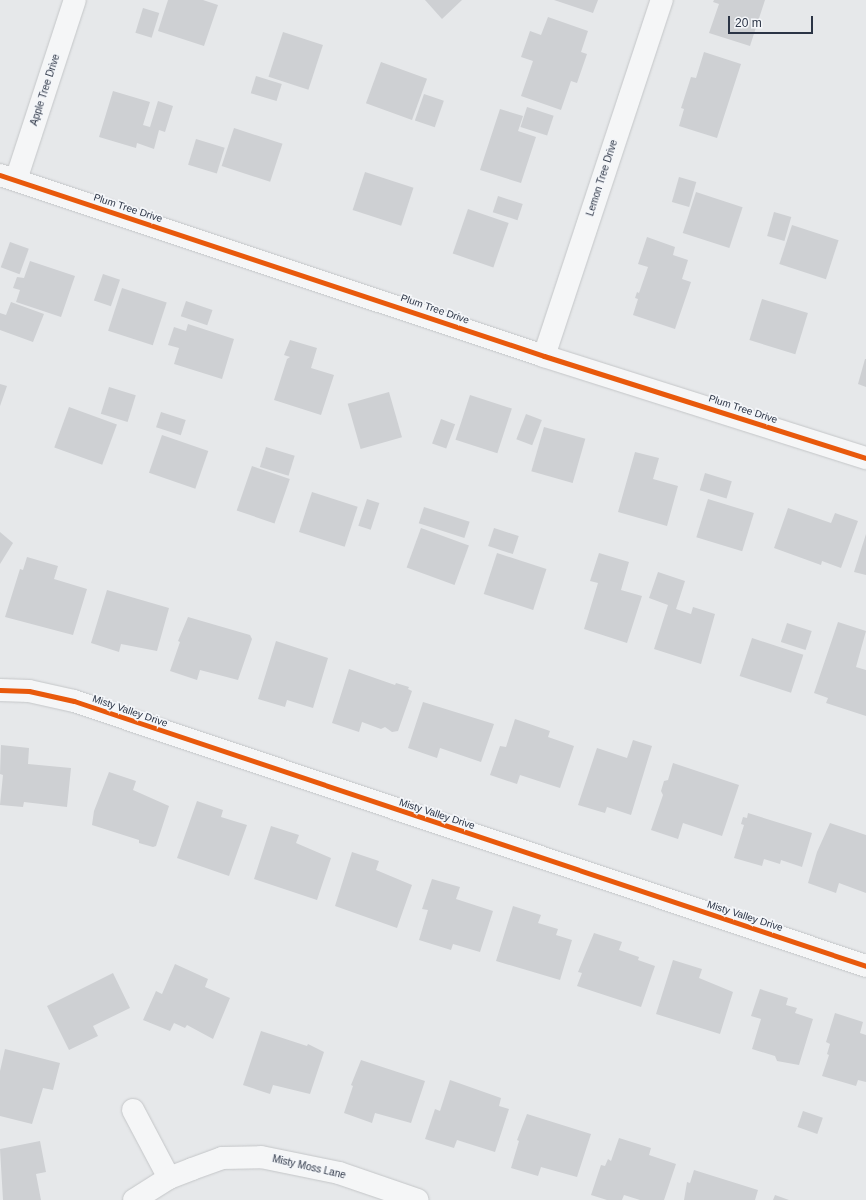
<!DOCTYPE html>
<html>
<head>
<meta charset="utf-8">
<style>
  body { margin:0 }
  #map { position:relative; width:866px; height:1200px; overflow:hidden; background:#e6e8ea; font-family:Helvetica,sans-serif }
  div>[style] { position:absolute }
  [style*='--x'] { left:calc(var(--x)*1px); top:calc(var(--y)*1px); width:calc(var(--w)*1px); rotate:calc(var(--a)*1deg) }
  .building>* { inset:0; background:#ced0d3; transform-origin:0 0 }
  .roads { filter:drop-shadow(0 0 1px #c4c6c8) drop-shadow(0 0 1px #c4c6c8) }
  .street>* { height:22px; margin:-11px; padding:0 11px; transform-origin:11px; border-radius:11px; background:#f5f6f7 }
  .cycleway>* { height:5px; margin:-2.5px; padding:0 2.5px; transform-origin:2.5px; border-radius:2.5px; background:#e8590c }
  span { translate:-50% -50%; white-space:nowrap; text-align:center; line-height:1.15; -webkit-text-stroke:3.5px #f4f6f9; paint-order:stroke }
  .street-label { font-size:10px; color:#2b3445 }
  .scale { position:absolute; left:728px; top:16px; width:85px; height:18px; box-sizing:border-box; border:2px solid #2b3445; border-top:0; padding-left:5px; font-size:12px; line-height:14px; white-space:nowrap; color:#2b3445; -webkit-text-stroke:3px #f4f6f9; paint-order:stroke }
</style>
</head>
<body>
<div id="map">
  <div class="building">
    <i style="clip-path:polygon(168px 0,203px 0,218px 5px,204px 46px,158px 31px)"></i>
    <i style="clip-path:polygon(425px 0,462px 0,442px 19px)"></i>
    <i style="clip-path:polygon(554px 0,598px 0,593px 13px)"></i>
    <i style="clip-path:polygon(714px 0,765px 0,750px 46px,709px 33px,719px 4px,713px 2px)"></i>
    <i style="left:143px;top:8px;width:17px;height:26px;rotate:17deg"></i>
    <i style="clip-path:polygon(548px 17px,588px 31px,581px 52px,587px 54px,577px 83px,571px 81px,561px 110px,521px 96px,533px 61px,521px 57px,530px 31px,541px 35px)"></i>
    <i style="left:283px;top:32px;width:42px;height:47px;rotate:18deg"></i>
    <i style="clip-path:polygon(704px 52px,741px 64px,717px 138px,679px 126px,684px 109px,681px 108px,691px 77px,696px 78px)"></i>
    <i style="left:381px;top:62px;width:49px;height:44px;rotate:20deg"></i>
    <i style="left:256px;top:76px;width:27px;height:18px;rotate:17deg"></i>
    <i style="clip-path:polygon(113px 91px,150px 102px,143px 125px,150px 127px,158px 101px,173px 106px,165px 132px,159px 130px,154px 149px,137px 143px,136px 148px,99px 137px)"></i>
    <i style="left:424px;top:94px;width:21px;height:28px;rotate:19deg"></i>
    <i style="left:527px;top:107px;width:28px;height:21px;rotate:18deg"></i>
    <i style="clip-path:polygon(500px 109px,523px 116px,518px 131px,536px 137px,521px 183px,480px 170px)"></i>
    <i style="left:234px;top:128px;width:51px;height:40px;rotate:18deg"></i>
    <i style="left:196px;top:139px;width:30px;height:27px;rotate:17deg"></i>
    <i style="left:365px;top:172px;width:51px;height:40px;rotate:18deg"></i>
    <i style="left:679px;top:177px;width:18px;height:26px;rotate:16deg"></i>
    <i style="left:696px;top:192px;width:49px;height:43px;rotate:18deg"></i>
    <i style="left:498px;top:196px;width:26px;height:17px;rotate:18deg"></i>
    <i style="left:468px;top:209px;width:43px;height:47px;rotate:19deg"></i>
    <i style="left:774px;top:212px;width:18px;height:25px;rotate:16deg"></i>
    <i style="left:792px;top:225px;width:49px;height:41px;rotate:18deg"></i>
    <i style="clip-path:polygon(647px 237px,675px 247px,673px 255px,688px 260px,682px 279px,691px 282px,675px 329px,633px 315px,638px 299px,635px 298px,637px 292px,639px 293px,648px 267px,638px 264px)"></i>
    <i style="left:10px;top:242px;width:20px;height:27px;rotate:20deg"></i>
    <i style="clip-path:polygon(30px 261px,75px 276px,61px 317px,16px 302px,20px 290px,13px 288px,17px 277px,24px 278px)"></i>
    <i style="left:103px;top:274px;width:18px;height:28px;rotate:19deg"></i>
    <i style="left:122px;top:288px;width:47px;height:45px;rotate:18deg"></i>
    <i style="left:762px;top:299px;width:48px;height:43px;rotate:17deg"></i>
    <i style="left:186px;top:301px;width:28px;height:16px;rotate:19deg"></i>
    <i style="clip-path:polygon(11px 302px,44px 314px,33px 342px,0 330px,0 313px,6px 315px)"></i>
    <i style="clip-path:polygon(188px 324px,234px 339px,222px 379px,174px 364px,179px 348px,168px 345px,174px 327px,186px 331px)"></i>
    <i style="clip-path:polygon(290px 340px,317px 348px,311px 368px,334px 375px,321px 415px,274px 400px,287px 359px,290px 357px,284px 355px)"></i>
    <i style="clip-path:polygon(865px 359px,866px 359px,866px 387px,858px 384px)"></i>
    <i style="clip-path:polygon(0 384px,7px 386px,0 406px)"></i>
    <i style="left:109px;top:387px;width:28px;height:28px;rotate:17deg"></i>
    <i style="left:389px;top:392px;width:47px;height:43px;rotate:74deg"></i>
    <i style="left:470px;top:395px;width:44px;height:47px;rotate:18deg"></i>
    <i style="left:69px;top:407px;width:51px;height:43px;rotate:20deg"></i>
    <i style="left:161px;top:412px;width:26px;height:16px;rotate:18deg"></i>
    <i style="left:526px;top:414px;width:17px;height:27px;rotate:21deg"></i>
    <i style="left:441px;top:419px;width:15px;height:26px;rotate:20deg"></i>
    <i style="left:544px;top:427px;width:43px;height:46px;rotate:16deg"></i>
    <i style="left:162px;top:435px;width:49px;height:40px;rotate:19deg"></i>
    <i style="left:266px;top:447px;width:30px;height:21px;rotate:17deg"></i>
    <i style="clip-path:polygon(635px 452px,659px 458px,653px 479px,678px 486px,667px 526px,618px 512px)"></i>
    <i style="left:252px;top:466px;width:40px;height:47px;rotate:19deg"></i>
    <i style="left:705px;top:473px;width:28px;height:18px;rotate:17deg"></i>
    <i style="left:312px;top:492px;width:48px;height:42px;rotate:18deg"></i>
    <i style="left:367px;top:499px;width:13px;height:28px;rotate:18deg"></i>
    <i style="left:708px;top:499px;width:48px;height:40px;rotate:17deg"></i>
    <i style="left:424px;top:507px;width:48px;height:17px;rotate:18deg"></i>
    <i style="clip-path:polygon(788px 508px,831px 523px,835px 513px,858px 521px,841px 568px,822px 561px,821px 565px,774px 548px)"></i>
    <i style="left:421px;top:528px;width:51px;height:42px;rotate:20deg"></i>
    <i style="left:494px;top:528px;width:26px;height:19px;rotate:18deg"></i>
    <i style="clip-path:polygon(0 532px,13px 543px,0 564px)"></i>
    <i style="clip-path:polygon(866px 534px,866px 575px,854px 572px)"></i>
    <i style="left:497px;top:553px;width:52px;height:43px;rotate:18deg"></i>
    <i style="clip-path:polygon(599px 553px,629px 562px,621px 590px,642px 596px,627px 643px,584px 629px,598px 583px,590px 581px)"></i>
    <i style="clip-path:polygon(27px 557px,58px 566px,54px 579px,87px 589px,73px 635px,5px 617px,20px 569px,23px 570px)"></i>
    <i style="clip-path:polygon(658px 572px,685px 581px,676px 609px,691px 614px,693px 607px,715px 614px,701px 664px,654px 649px,668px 605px,649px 598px)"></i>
    <i style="clip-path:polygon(107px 590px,169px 608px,157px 651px,121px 644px,119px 652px,91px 643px)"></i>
    <i style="clip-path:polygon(188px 617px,250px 635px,252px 639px,238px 680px,200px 670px,197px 680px,170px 671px,180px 642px,178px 641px)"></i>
    <i style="clip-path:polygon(838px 622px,866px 631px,856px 667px,866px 670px,866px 716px,826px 703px,828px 698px,814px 693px)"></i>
    <i style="left:787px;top:623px;width:26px;height:20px;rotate:18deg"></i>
    <i style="left:752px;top:638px;width:54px;height:40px;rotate:18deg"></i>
    <i style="clip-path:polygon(276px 641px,328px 658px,313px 708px,287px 700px,285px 707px,258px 699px)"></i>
    <i style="clip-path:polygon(349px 669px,395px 685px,396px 683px,409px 687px,408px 689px,412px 691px,398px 731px,392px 732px,385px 727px,381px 729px,362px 722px,359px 732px,332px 723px)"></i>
    <i style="clip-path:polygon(423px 702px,494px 724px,481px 762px,440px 748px,437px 758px,408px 748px)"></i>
    <i style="clip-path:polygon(515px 719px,550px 731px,548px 737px,574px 746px,560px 788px,520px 775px,517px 784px,490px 775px,500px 746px,506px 747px)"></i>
    <i style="clip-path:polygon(633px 740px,652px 746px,631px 815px,607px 807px,605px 813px,578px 805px,597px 748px,627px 758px)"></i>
    <i style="clip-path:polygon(1px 745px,29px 748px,28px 764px,71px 768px,67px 807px,24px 802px,23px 807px,0 805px,3px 775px,0 774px)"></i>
    <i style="clip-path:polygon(673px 763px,739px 785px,722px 836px,683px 823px,678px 839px,651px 830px,663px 795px,661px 791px,664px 781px,668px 780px)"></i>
    <i style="clip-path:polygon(109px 772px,136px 781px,133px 790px,169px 806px,156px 846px,153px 847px,139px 843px,139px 840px,92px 825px,94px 811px)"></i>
    <i style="clip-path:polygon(197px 801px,223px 810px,221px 817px,247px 825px,229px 876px,177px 858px)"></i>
    <i style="clip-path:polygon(748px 813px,812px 833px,802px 867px,781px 860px,780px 864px,764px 859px,762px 866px,734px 858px,744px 825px,741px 824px,743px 817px,747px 818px)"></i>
    <i style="clip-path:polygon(830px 823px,866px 835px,866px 893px,839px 883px,836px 893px,808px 883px,817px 852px)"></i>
    <i style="clip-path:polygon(271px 826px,299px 835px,296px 843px,331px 858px,317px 900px,254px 879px)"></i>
    <i style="clip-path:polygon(352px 852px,379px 861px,376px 870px,412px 885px,397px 928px,335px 906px)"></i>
    <i style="clip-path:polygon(432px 879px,460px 887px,456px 899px,493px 911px,480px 952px,453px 944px,451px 950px,419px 940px,428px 910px,422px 909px)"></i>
    <i style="clip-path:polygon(513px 906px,541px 915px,538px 923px,558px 929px,556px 935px,572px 940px,560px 980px,496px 961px)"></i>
    <i style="clip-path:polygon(594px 933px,622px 942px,619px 950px,639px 957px,638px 960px,655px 966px,641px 1007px,577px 986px,582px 973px,578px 972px)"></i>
    <i style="clip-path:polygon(673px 960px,702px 969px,699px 978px,733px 992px,720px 1034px,656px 1014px)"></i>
    <i style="clip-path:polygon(175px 964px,208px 979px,205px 987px,230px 998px,213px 1039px,187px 1025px,185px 1028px,174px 1023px,170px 1031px,143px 1020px,156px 991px,162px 994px)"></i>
    <i style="clip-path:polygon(113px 973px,130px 1008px,93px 1026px,98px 1036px,69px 1050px,47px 1006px)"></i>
    <i style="clip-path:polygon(760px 989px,788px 998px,786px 1005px,797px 1008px,795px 1013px,813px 1019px,799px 1065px,777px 1061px,775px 1056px,752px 1049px,761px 1019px,751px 1016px)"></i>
    <i style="clip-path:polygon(835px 1013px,863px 1022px,860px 1033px,866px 1035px,866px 1082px,858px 1080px,856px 1086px,822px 1076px,829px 1055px,827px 1054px,830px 1044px,826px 1042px)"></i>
    <i style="clip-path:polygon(261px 1031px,307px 1046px,308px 1044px,324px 1052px,310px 1094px,273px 1085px,270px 1094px,243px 1085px)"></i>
    <i style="clip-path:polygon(5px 1049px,60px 1063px,53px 1090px,43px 1088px,32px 1124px,0 1116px,0 1071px)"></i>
    <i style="clip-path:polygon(361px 1060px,425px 1081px,411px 1123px,375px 1113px,372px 1123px,344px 1113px,353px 1086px,351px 1085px)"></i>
    <i style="clip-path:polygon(450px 1080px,501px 1098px,499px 1106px,509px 1109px,495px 1152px,457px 1140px,454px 1148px,425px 1139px,435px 1109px,440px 1111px)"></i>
    <i style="left:803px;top:1111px;width:21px;height:17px;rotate:19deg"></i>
    <i style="clip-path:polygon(527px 1114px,591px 1134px,577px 1177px,541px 1167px,538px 1176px,511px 1168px,519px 1141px,517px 1140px)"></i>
    <i style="clip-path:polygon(619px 1138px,651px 1148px,649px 1155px,676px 1164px,664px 1200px,640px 1200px,624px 1195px,622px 1200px,607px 1200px,591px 1195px,601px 1165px,605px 1166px,608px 1159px,611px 1161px)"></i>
    <i style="clip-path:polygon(40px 1141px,46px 1172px,36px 1174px,41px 1200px,3px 1200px,0 1149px)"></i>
    <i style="clip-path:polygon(694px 1170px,758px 1190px,755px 1200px,684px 1200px,687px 1182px,690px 1183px)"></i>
    <i style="clip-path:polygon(775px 1195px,789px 1200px,773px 1200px)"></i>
  </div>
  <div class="roads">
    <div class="street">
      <i style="--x:0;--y:175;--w:573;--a:18.4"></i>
      <i style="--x:544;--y:356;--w:338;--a:17.6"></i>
      <i style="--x:16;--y:180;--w:189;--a:-71.9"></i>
      <i style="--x:544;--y:356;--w:375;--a:-71.7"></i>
      <i style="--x:0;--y:690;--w:29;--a:2"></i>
      <i style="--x:29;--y:691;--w:46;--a:12.5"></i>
      <i style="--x:74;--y:701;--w:835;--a:18.5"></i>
      <i style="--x:133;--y:1110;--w:77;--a:62.1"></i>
      <i style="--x:134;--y:1200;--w:41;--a:-32.2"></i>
      <i style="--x:169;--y:1178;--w:25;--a:-21"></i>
      <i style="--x:192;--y:1169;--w:32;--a:-20"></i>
      <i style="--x:222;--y:1158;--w:39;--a:-1"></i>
      <i style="--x:261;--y:1157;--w:80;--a:11.6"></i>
      <i style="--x:339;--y:1173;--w:83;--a:18.9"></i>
    </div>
  </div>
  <div class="cycleway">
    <i style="--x:0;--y:175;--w:573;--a:18.4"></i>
    <i style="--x:544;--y:356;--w:338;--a:17.6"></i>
    <i style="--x:0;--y:690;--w:29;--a:2"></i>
    <i style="--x:29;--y:691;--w:46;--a:12.5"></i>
    <i style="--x:74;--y:701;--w:835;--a:18.5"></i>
  </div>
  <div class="street-label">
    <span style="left:45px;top:90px;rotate:-72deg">Apple Tree Drive</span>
    <span style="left:602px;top:178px;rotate:-72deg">Lemon Tree Drive</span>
    <span style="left:128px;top:208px;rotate:18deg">Plum Tree Drive</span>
    <span style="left:435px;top:309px;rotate:19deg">Plum Tree Drive</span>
    <span style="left:743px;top:409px;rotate:18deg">Plum Tree Drive</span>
    <span style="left:130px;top:711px;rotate:19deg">Misty Valley Drive</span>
    <span style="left:437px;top:814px;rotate:18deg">Misty Valley Drive</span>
    <span style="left:745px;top:916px;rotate:18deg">Misty Valley Drive</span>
    <span style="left:309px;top:1167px;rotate:13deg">Misty Moss Lane</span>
  </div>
  <div class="scale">20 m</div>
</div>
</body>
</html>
